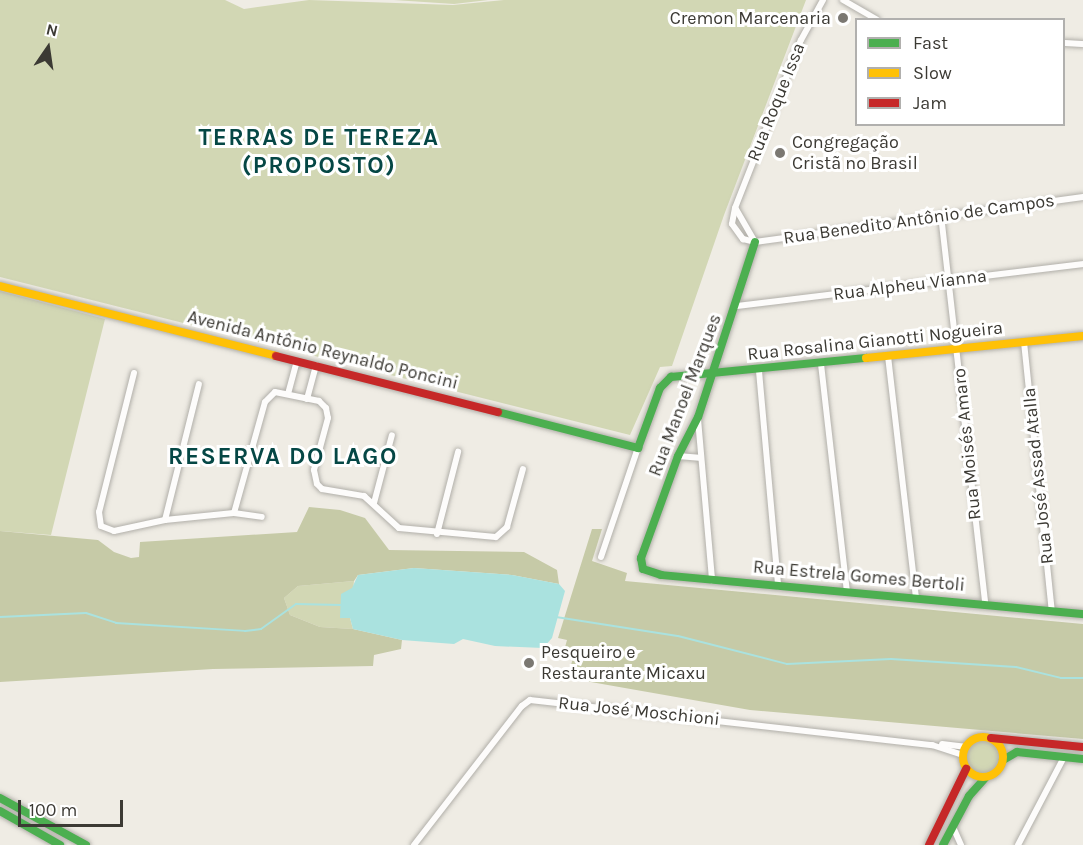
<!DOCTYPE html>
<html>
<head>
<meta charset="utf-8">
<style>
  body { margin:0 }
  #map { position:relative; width:1083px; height:845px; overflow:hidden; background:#efece4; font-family:Karla,sans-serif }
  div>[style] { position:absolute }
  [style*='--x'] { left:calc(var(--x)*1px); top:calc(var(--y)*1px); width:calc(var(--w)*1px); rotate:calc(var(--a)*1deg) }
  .green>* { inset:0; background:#d2d7b4 }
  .round { border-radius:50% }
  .forest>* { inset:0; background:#c6caa7 }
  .water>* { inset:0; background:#aae2df }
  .stream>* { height:2px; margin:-1px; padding:0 1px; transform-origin:1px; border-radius:1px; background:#aae2df }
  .roads { filter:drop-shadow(0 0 2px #b1afa9) drop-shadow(0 0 2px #b1afa9) }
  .street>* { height:6px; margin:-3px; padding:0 3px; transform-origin:3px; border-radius:3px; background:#fdfcfb }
  .fast>* { height:8px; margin:-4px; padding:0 4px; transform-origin:4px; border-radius:4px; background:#4caf50 }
  .slow>* { height:8px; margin:-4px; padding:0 4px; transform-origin:4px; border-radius:4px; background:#ffc107 }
  .slow>.ring { margin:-4px; padding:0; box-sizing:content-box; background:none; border:8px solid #ffc107; border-radius:50% }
  .jam>* { height:8px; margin:-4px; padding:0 4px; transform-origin:4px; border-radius:4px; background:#c62828 }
  .dots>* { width:16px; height:16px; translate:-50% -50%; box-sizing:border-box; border:3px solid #fff; border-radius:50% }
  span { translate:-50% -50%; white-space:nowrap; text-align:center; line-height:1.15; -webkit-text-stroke:6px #fff; paint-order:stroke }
  .poi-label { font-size:18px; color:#3c3a34 }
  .right { translate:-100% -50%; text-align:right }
  .left { translate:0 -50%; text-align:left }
  .street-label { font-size:18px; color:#3c3a34 }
  .district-label { font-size:24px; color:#054745; font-weight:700; letter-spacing:1.5px }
  .legend { position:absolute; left:855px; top:18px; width:210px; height:108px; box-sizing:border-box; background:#fff; border:2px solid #b1b0ae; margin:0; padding:8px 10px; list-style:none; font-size:18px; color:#3c3a34 }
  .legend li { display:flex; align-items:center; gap:12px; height:30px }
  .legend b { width:30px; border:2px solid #b1b0ae }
  .north { position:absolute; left:18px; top:18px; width:60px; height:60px; -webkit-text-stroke:4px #fff; paint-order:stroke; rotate:13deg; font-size:16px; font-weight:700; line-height:24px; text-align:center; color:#3c3a34 }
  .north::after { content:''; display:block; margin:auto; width:21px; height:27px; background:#3c3a34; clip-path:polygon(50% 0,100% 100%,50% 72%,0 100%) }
  .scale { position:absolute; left:18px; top:800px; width:105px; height:27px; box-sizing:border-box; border:3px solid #3c3a34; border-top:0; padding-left:8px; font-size:18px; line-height:21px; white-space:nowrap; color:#3c3a34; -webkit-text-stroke:4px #fff; paint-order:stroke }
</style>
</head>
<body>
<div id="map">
  <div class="green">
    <i style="clip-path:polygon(0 0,225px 0,244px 9px,309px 0,453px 5px,504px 0,806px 0,724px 215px,672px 366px,660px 367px,630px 435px,0 277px)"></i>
    <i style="clip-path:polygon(394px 0,488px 0,454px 4px)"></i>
    <i style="clip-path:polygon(0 291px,105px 319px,51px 535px,0 531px)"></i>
    <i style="clip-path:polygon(354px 581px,350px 618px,353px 629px,320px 627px,290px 615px,284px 598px,298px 586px)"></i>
    <i class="round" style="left:966px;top:740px;width:34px;height:34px"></i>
  </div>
  <div class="forest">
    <i style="clip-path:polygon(309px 507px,340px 510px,365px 518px,389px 550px,524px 552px,557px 570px,559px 584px,512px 575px,414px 568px,358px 575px,354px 581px,298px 586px,284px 598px,290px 615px,320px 627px,353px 629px,402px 640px,401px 649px,374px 655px,373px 666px,213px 669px,0 682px,0 531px,98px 540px,114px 552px,131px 558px,139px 557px,140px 542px,297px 532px)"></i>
    <i style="clip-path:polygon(592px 529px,602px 529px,592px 561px,627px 573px,625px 581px,1083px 624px,1083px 739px,750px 710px,568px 678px,574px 653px,564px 651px,567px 640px,558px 638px)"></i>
  </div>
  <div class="water">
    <i style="clip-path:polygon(414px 568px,512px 575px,559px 584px,565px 591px,552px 638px,543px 648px,495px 646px,463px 639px,454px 644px,402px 640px,353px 629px,350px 618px,340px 618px,341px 594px,352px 588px,358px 575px)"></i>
  </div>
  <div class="stream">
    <i style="--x:0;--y:617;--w:86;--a:-2.7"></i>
    <i style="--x:86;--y:613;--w:32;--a:18"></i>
    <i style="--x:116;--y:623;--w:129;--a:3.5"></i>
    <i style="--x:245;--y:631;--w:16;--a:-7"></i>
    <i style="--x:261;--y:629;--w:43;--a:-35.5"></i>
    <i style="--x:296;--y:604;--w:45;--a:1.3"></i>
    <i style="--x:556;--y:617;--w:123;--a:8.9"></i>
    <i style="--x:678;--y:636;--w:113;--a:14.4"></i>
    <i style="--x:787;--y:664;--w:104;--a:-2.8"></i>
    <i style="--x:891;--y:659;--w:125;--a:3.7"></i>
    <i style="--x:1016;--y:667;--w:46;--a:13.7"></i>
    <i style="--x:1061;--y:678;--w:22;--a:0"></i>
  </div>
  <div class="roads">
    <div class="street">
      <i style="--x:843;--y:0;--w:39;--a:30"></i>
      <i style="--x:1064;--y:43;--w:19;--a:3"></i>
      <i style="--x:735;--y:208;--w:180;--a:-68.6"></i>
      <i style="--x:801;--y:40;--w:46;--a:-61.2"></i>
      <i style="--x:941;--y:215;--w:390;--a:83.5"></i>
      <i style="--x:755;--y:242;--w:39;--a:-120"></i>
      <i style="--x:735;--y:208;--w:16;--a:101"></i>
      <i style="--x:732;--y:224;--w:19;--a:54"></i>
      <i style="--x:743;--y:239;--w:12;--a:14"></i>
      <i style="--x:755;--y:242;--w:331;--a:-7.8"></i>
      <i style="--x:737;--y:306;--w:349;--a:-6.9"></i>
      <i style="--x:1024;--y:342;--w:270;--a:84.1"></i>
      <i style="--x:888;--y:356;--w:243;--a:83.4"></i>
      <i style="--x:821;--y:364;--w:229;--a:83.5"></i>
      <i style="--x:759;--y:371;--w:216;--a:84.9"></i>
      <i style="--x:134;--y:373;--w:143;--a:104.1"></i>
      <i style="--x:99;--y:512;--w:14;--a:82"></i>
      <i style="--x:101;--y:526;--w:14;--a:21"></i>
      <i style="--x:114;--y:531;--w:52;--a:-12.2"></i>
      <i style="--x:165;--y:520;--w:69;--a:-5.8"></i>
      <i style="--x:234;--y:513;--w:28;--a:8"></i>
      <i style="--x:288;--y:394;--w:34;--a:-75"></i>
      <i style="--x:307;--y:399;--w:35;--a:-75"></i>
      <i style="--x:698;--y:419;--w:162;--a:85"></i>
      <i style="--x:678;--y:456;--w:21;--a:5"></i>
      <i style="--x:374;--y:503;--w:70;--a:-75.2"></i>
      <i style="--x:234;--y:513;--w:115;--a:-74.4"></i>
      <i style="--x:265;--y:402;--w:14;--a:-45"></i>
      <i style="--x:275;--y:392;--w:45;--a:11.6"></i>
      <i style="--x:319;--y:401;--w:10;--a:45"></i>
      <i style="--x:326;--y:408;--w:10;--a:79"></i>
      <i style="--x:328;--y:418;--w:54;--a:105.1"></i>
      <i style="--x:314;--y:470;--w:14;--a:78"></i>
      <i style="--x:317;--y:484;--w:7;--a:45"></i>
      <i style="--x:322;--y:489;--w:43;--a:9.5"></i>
      <i style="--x:364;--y:496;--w:47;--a:42.4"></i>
      <i style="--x:399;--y:528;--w:97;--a:5.3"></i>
      <i style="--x:496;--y:537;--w:15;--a:-42"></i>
      <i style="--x:507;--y:527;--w:60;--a:-74.6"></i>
      <i style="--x:165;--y:520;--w:140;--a:-76"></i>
      <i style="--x:437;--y:534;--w:85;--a:-75.6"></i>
      <i style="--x:601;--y:557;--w:115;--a:-71.3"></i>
      <i style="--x:942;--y:744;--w:23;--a:7"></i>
      <i style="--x:953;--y:827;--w:20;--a:66"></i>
      <i style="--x:414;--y:845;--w:176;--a:-52.2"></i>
      <i style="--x:522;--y:706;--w:10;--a:-37"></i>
      <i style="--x:530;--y:700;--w:405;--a:6.4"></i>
      <i style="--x:932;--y:745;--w:33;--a:18"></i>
      <i style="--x:1018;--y:845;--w:99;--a:-62.4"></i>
    </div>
    <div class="fast">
      <i style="--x:755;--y:242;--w:184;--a:108"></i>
      <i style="--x:698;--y:417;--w:44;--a:117.1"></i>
      <i style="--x:678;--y:456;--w:109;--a:109.9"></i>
      <i style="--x:641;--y:558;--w:11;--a:80"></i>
      <i style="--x:643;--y:569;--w:19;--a:18"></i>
      <i style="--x:661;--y:575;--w:424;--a:5.3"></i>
      <i style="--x:498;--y:412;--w:145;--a:14.4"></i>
      <i style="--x:638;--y:448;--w:64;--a:-69.9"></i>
      <i style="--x:660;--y:388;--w:16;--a:-45"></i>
      <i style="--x:671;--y:377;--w:196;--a:-5.6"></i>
      <i style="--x:1003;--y:760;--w:16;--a:-30"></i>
      <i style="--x:1017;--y:752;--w:66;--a:6.1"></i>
      <i style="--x:0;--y:798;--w:98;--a:28.7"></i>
      <i style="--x:0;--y:811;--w:69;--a:29.5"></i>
      <i style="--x:943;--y:845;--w:55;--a:-62"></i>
      <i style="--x:969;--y:796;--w:24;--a:-48"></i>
    </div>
    <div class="slow">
      <i style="--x:0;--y:286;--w:285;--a:14.2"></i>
      <i style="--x:866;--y:358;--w:218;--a:-5.8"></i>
      <i class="ring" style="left:963px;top:737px;width:32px;height:32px"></i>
    </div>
    <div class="jam">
      <i style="--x:276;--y:356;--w:229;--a:14.2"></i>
      <i style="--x:991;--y:738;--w:92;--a:5.6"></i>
      <i style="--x:929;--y:845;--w:85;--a:-64"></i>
    </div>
  </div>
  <div class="dots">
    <i style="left:843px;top:18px;background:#7b7872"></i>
    <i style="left:780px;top:153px;background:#7b7872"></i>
    <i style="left:529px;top:663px;background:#7b7872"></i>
  </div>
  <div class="poi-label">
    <span class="right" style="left:831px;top:18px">Cremon Marcenaria</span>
    <span class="left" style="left:792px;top:153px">Congregação<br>Cristã no Brasil</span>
    <span class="left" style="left:541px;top:663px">Pesqueiro e<br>Restaurante Micaxu</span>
  </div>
  <div class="street-label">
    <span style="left:776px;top:102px;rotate:-68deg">Rua Roque Issa</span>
    <span style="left:919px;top:219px;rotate:-8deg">Rua Benedito Antônio de Campos</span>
    <span style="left:910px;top:285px;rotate:-7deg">Rua Alpheu Vianna</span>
    <span style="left:875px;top:341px;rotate:-6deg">Rua Rosalina Gianotti Nogueira</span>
    <span style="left:323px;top:350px;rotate:14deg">Avenida Antônio Reynaldo Poncini</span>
    <span style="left:685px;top:395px;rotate:-69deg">Rua Manoel Marques</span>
    <span style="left:967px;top:444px;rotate:-96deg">Rua Moisés Amaro</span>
    <span style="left:1038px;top:476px;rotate:-96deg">Rua José Assad Atalla</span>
    <span style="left:859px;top:576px;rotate:5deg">Rua Estrela Gomes Bertoli</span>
    <span style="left:639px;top:711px;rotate:6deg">Rua José Moschioni</span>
  </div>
  <div class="district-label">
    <span style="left:319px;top:152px">TERRAS DE TEREZA<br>(PROPOSTO)</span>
    <span style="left:283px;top:457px">RESERVA DO LAGO</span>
  </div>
  <ul class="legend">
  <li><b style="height:8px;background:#4caf50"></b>Fast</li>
  <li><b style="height:8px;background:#ffc107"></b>Slow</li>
  <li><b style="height:8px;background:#c62828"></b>Jam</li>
  </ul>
  <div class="north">N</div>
  <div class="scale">100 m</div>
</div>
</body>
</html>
